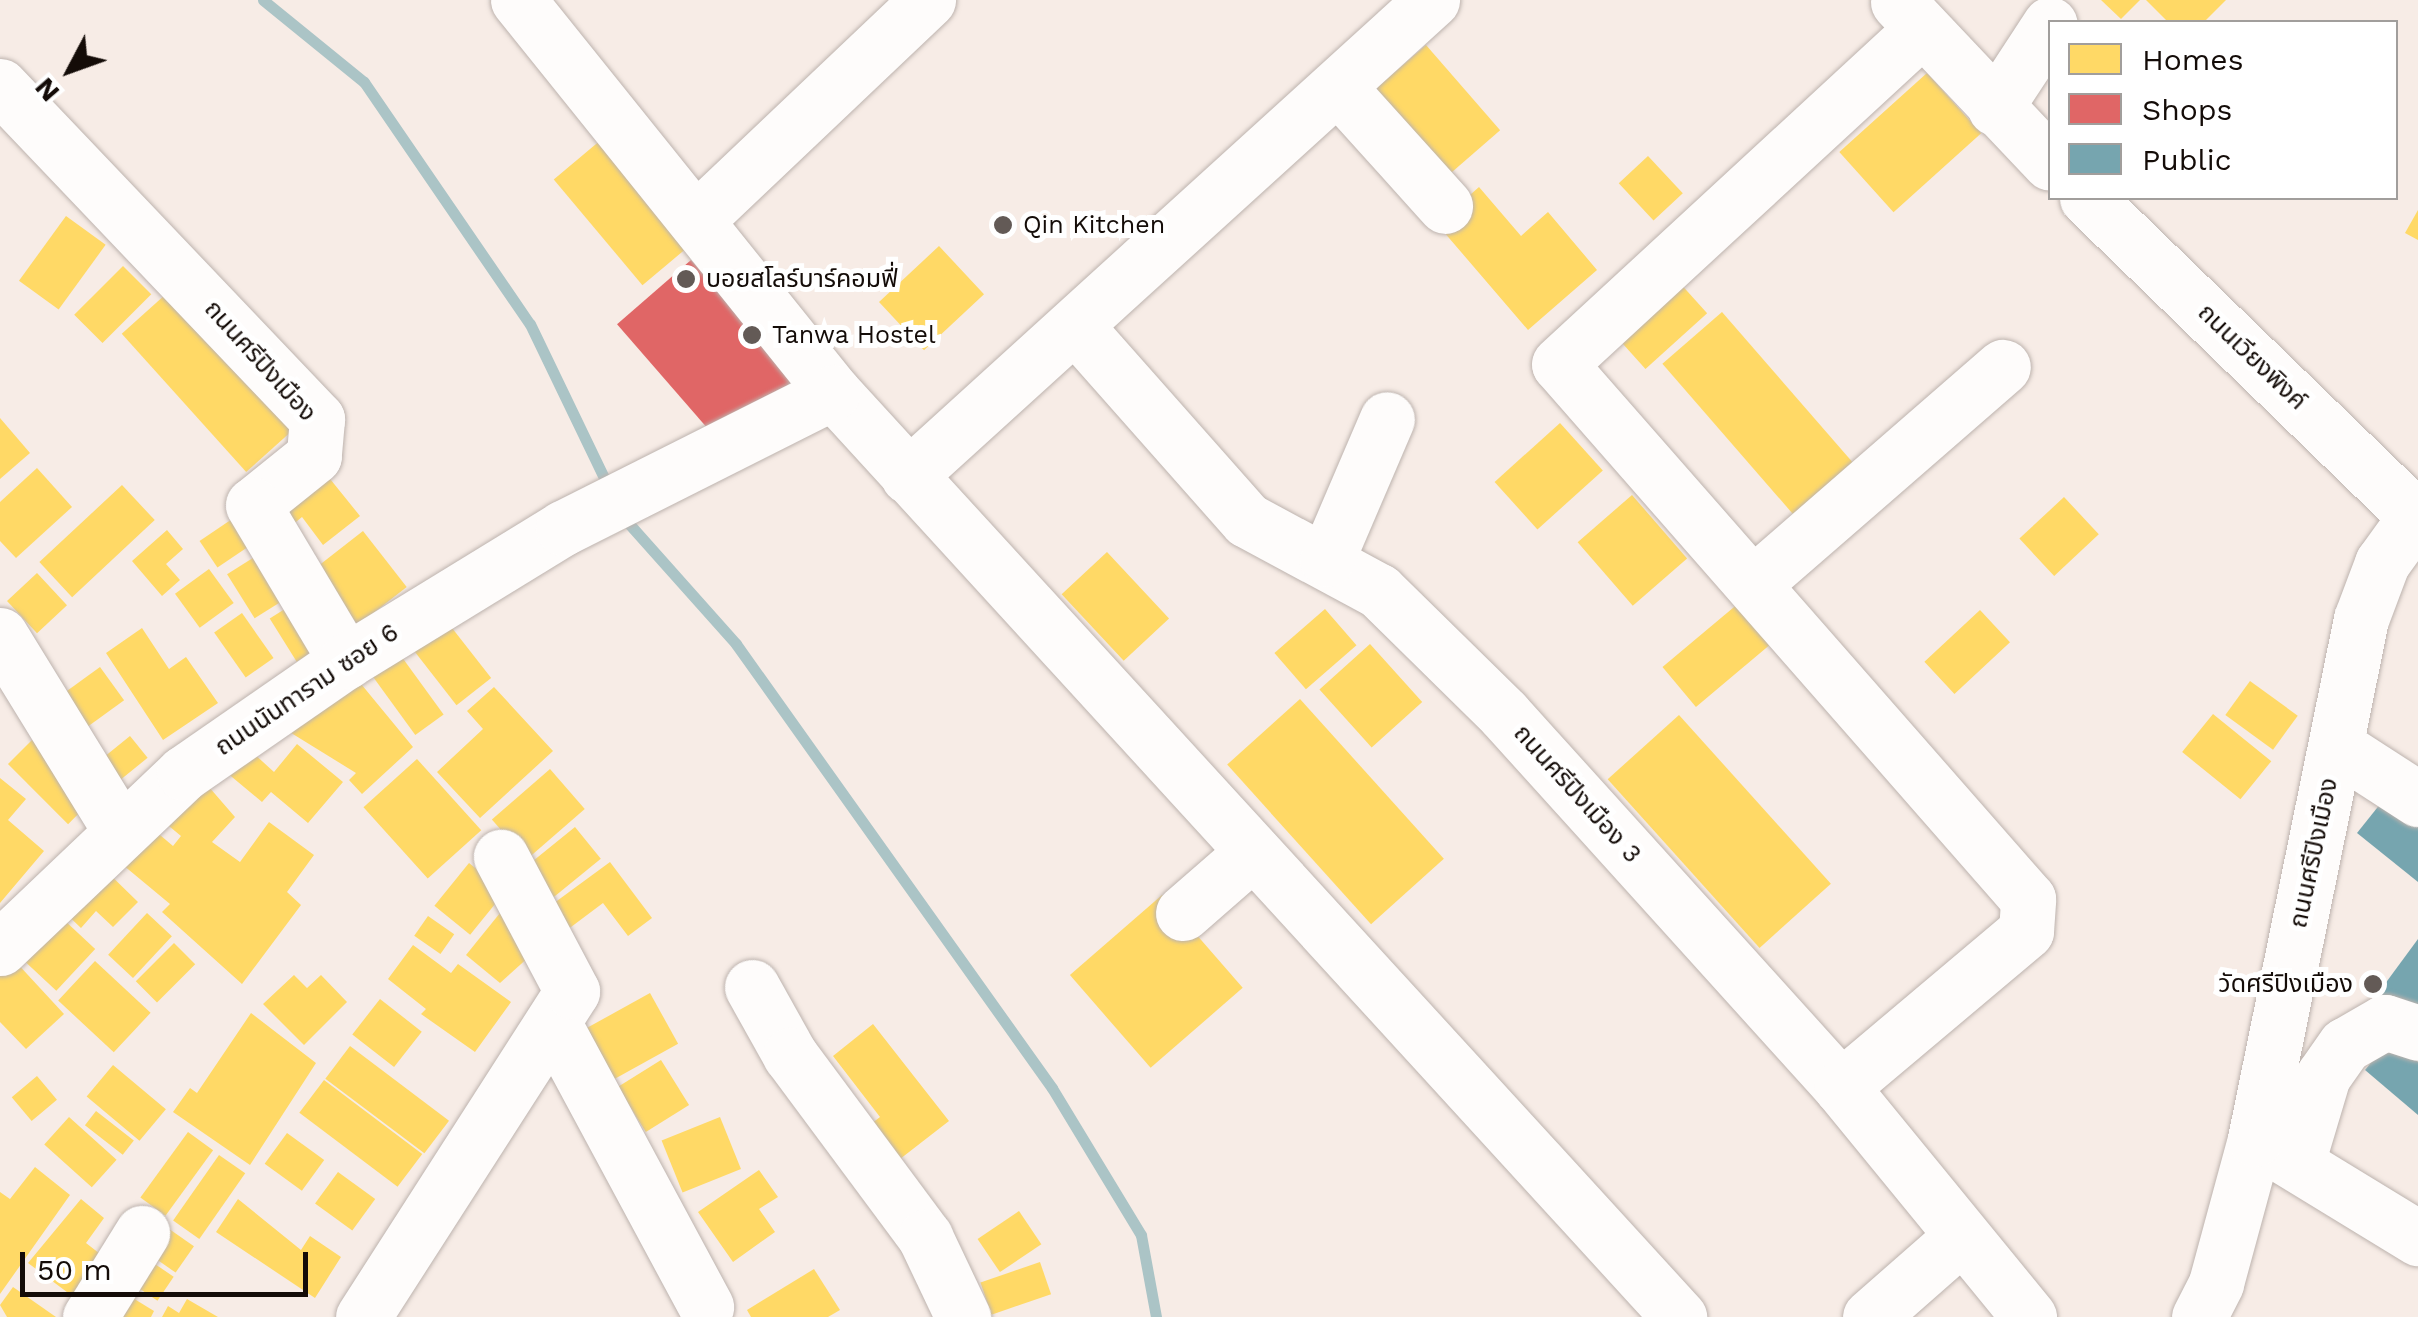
<!DOCTYPE html>
<html>
<head>
<meta charset="utf-8">
<style>
  body { margin:0 }
  #map { position:relative; width:2418px; height:1317px; overflow:hidden; background:#f7ece6; font-family:"Work Sans","Noto Sans Thai",sans-serif }
  div>[style] { position:absolute }
  [style*='--x'] { left:calc(var(--x)*1px); top:calc(var(--y)*1px); width:calc(var(--w)*1px); rotate:calc(var(--a)*1deg) }
  .homes>* { inset:0; background:#ffd966; transform-origin:0 0 }
  .shops>* { inset:0; background:#e06666; transform-origin:0 0 }
  .public>* { inset:0; background:#76a5af }
  .stream>* { height:11px; margin:-5.5px; padding:0 5.5px; transform-origin:5.5px; border-radius:5.5px; background:#abc4c6 }
  .roads { filter:drop-shadow(0 0 2px #bdb3ae) drop-shadow(0 0 2px #bdb3ae) }
  .minor>* { height:55px; margin:-27.5px; padding:0 27.5px; transform-origin:27.5px; border-radius:27.5px; background:#fefcfb }
  .dots>* { width:28px; height:28px; translate:-50% -50%; box-sizing:border-box; border:5px solid #fff; border-radius:50% }
  span { translate:-50% -50%; white-space:nowrap; text-align:center; line-height:1.15; -webkit-text-stroke:10px #fff; paint-order:stroke }
  .poi-label { font-size:25px; color:#140c08 }
  .left { translate:0 -50%; text-align:left }
  .right { translate:-100% -50%; text-align:right }
  .street-label { font-size:25px; color:#140c08 }
  .legend { position:absolute; left:2048px; top:20px; width:350px; height:180px; box-sizing:border-box; background:#fff; border:2px solid #a19e9c; margin:0; padding:12px 18px; list-style:none; font-size:30px; color:#140c08 }
  .legend li { display:flex; align-items:center; gap:20px; height:50px }
  .legend b { width:50px; border:2px solid #a19e9c }
  .north { position:absolute; left:20px; top:20px; width:100px; height:100px; -webkit-text-stroke:8px #fff; paint-order:stroke; rotate:229deg; font-size:28px; font-weight:700; line-height:40px; text-align:center; color:#140c08 }
  .north::after { content:''; display:block; margin:auto; width:35px; height:45px; background:#140c08; clip-path:polygon(50% 0,100% 100%,50% 72%,0 100%) }
  .scale { position:absolute; left:20px; top:1252px; width:288px; height:45px; box-sizing:border-box; border:5px solid #140c08; border-top:0; padding-left:12px; font-size:30px; line-height:35px; white-space:nowrap; color:#140c08; -webkit-text-stroke:8px #fff; paint-order:stroke }
</style>
</head>
<body>
<div id="map">
  <div class="homes">
    <i style="clip-path:polygon(2101px 0,2140px 0,2121px 19px)"></i>
    <i style="clip-path:polygon(2146px 0,2226px 0,2204px 22px,2168px 22px)"></i>
    <i style="left:1426px;top:45px;width:113px;height:82px;rotate:49deg"></i>
    <i style="left:1927px;top:73px;width:81px;height:118px;rotate:48deg"></i>
    <i style="left:602px;top:139px;width:138px;height:63px;rotate:50deg"></i>
    <i style="left:1648px;top:156px;width:51px;height:40px;rotate:47deg"></i>
    <i style="clip-path:polygon(1479px 187px,1521px 236px,1548px 212px,1597px 270px,1528px 330px,1437px 224px)"></i>
    <i style="clip-path:polygon(2418px 210px,2418px 240px,2405px 233px)"></i>
    <i style="left:66px;top:216px;width:49px;height:80px;rotate:36deg"></i>
    <i style="left:939px;top:246px;width:66px;height:82px;rotate:47deg"></i>
    <i style="left:123px;top:266px;width:40px;height:69px;rotate:45deg"></i>
    <i style="left:1669px;top:271px;width:57px;height:83px;rotate:48deg"></i>
    <i style="left:176px;top:285px;width:186px;height:73px;rotate:48deg"></i>
    <i style="left:1722px;top:312px;width:201px;height:79px;rotate:49deg"></i>
    <i style="clip-path:polygon(0 418px,30px 453px,0 479px)"></i>
    <i style="left:1560px;top:423px;width:64px;height:88px;rotate:48deg"></i>
    <i style="clip-path:polygon(318px 464px,360px 516px,323px 545px,302px 517px,279px 536px,260px 511px)"></i>
    <i style="clip-path:polygon(37px 468px,72px 507px,16px 558px,0 541px,0 502px)"></i>
    <i style="left:122px;top:485px;width:48px;height:113px;rotate:47deg"></i>
    <i style="left:1632px;top:495px;width:84px;height:72px;rotate:49deg"></i>
    <i style="left:2064px;top:497px;width:51px;height:61px;rotate:47deg"></i>
    <i style="left:241px;top:513px;width:32px;height:50px;rotate:56deg"></i>
    <i style="clip-path:polygon(167px 530px,183px 549px,166px 564px,180px 580px,162px 596px,132px 561px)"></i>
    <i style="left:363px;top:531px;width:71px;height:74px;rotate:52deg"></i>
    <i style="left:1107px;top:552px;width:91px;height:62px;rotate:47deg"></i>
    <i style="left:261px;top:553px;width:52px;height:40px;rotate:58deg"></i>
    <i style="left:209px;top:569px;width:42px;height:42px;rotate:54deg"></i>
    <i style="left:37px;top:573px;width:44px;height:41px;rotate:47deg"></i>
    <i style="left:1746px;top:597px;width:52px;height:109px;rotate:50deg"></i>
    <i style="left:296px;top:602px;width:51px;height:31px;rotate:58deg"></i>
    <i style="left:1325px;top:609px;width:48px;height:67px;rotate:49deg"></i>
    <i style="left:1980px;top:610px;width:44px;height:76px;rotate:47deg"></i>
    <i style="left:242px;top:613px;width:55px;height:34px;rotate:55deg"></i>
    <i style="left:445px;top:619px;width:75px;height:44px;rotate:52deg"></i>
    <i style="clip-path:polygon(142px 628px,169px 669px,186px 657px,218px 703px,163px 740px,106px 653px)"></i>
    <i style="left:1370px;top:644px;width:78px;height:68px;rotate:48deg"></i>
    <i style="left:396px;top:649px;width:81px;height:35px;rotate:54deg"></i>
    <i style="left:100px;top:667px;width:41px;height:52px;rotate:54deg"></i>
    <i style="clip-path:polygon(352px 673px,413px 747px,362px 794px,349px 780px,356px 773px,275px 723px)"></i>
    <i style="left:2250px;top:681px;width:59px;height:42px;rotate:36deg"></i>
    <i style="clip-path:polygon(494px 687px,553px 751px,480px 818px,437px 772px,483px 729px,467px 711px)"></i>
    <i style="left:1300px;top:699px;width:215px;height:98px;rotate:48deg"></i>
    <i style="left:2213px;top:714px;width:75px;height:49px;rotate:39deg"></i>
    <i style="left:1679px;top:715px;width:227px;height:96px;rotate:48deg"></i>
    <i style="left:130px;top:736px;width:28px;height:46px;rotate:51deg"></i>
    <i style="left:32px;top:740px;width:85px;height:34px;rotate:45deg"></i>
    <i style="clip-path:polygon(241px 742px,274px 772px,297px 744px,343px 782px,308px 823px,271px 792px,262px 802px,220px 767px)"></i>
    <i style="left:417px;top:759px;width:96px;height:72px;rotate:48deg"></i>
    <i style="left:550px;top:769px;width:53px;height:77px;rotate:49deg"></i>
    <i style="clip-path:polygon(196px 772px,235px 817px,212px 842px,240px 862px,269px 822px,314px 855px,287px 892px,301px 905px,242px 984px,162px 912px,170px 904px,117px 860px,147px 824px,173px 846px,181px 836px,152px 812px)"></i>
    <i style="clip-path:polygon(0 778px,26px 799px,8px 820px,44px 851px,0 903px)"></i>
    <i style="left:575px;top:827px;width:41px;height:62px;rotate:51deg"></i>
    <i style="clip-path:polygon(610px 862px,652px 918px,628px 936px,603px 903px,567px 930px,550px 906px)"></i>
    <i style="clip-path:polygon(98px 863px,138px 902px,113px 927px,96px 911px,81px 928px,57px 905px)"></i>
    <i style="left:469px;top:863px;width:46px;height:55px;rotate:39deg"></i>
    <i style="left:1162px;top:895px;width:123px;height:122px;rotate:49deg"></i>
    <i style="left:147px;top:913px;width:34px;height:57px;rotate:43deg"></i>
    <i style="clip-path:polygon(500px 913px,541px 946px,500px 983px,466px 955px)"></i>
    <i style="left:428px;top:916px;width:32px;height:24px;rotate:35deg"></i>
    <i style="left:63px;top:919px;width:44px;height:57px;rotate:43deg"></i>
    <i style="left:174px;top:943px;width:30px;height:54px;rotate:45deg"></i>
    <i style="clip-path:polygon(413px 945px,451px 973px,458px 964px,511px 1002px,475px 1052px,421px 1014px,426px 1009px,388px 979px)"></i>
    <i style="clip-path:polygon(15px 961px,64px 1014px,26px 1049px,0 1022px,0 974px)"></i>
    <i style="left:95px;top:961px;width:76px;height:54px;rotate:43deg"></i>
    <i style="clip-path:polygon(294px 975px,307px 988px,321px 975px,347px 1002px,304px 1045px,263px 1004px)"></i>
    <i style="left:650px;top:993px;width:58px;height:79px;rotate:61deg"></i>
    <i style="left:380px;top:999px;width:53px;height:45px;rotate:38deg"></i>
    <i style="clip-path:polygon(251px 1013px,316px 1063px,250px 1165px,173px 1112px,190px 1088px,197px 1093px)"></i>
    <i style="clip-path:polygon(873px 1024px,949px 1121px,891px 1166px,863px 1130px,880px 1117px,833px 1056px)"></i>
    <i style="left:350px;top:1046px;width:124px;height:41px;rotate:37deg"></i>
    <i style="left:661px;top:1060px;width:53px;height:51px;rotate:58deg"></i>
    <i style="left:113px;top:1065px;width:69px;height:41px;rotate:40deg"></i>
    <i style="left:37px;top:1076px;width:31px;height:33px;rotate:50deg"></i>
    <i style="left:324px;top:1080px;width:123px;height:41px;rotate:37deg"></i>
    <i style="left:96px;top:1111px;width:48px;height:18px;rotate:38deg"></i>
    <i style="left:69px;top:1117px;width:64px;height:37px;rotate:42deg"></i>
    <i style="left:720px;top:1117px;width:56px;height:63px;rotate:68deg"></i>
    <i style="left:188px;top:1132px;width:31px;height:81px;rotate:36deg"></i>
    <i style="left:287px;top:1133px;width:46px;height:38px;rotate:36deg"></i>
    <i style="left:219px;top:1155px;width:32px;height:80px;rotate:35deg"></i>
    <i style="clip-path:polygon(35px 1167px,70px 1195px,0 1294px,0 1192px,10px 1199px)"></i>
    <i style="clip-path:polygon(759px 1170px,778px 1197px,759px 1209px,775px 1232px,733px 1262px,698px 1212px)"></i>
    <i style="left:338px;top:1172px;width:46px;height:39px;rotate:36deg"></i>
    <i style="clip-path:polygon(81px 1199px,104px 1218px,86px 1243px,113px 1264px,83px 1304px,28px 1263px)"></i>
    <i style="clip-path:polygon(238px 1199px,301px 1250px,310px 1236px,341px 1257px,315px 1298px,216px 1232px)"></i>
    <i style="left:1019px;top:1211px;width:40px;height:50px;rotate:56deg"></i>
    <i style="left:162px;top:1224px;width:39px;height:32px;rotate:35deg"></i>
    <i style="left:143px;top:1256px;width:37px;height:29px;rotate:34deg"></i>
    <i style="left:1040px;top:1262px;width:34px;height:63px;rotate:71deg"></i>
    <i style="clip-path:polygon(814px 1269px,840px 1310px,828px 1317px,751px 1317px,747px 1310px)"></i>
    <i style="clip-path:polygon(13px 1287px,56px 1317px,7px 1317px,0 1305px)"></i>
    <i style="clip-path:polygon(118px 1289px,154px 1311px,151px 1317px,101px 1317px)"></i>
    <i style="clip-path:polygon(187px 1299px,218px 1317px,162px 1317px,168px 1306px,179px 1313px)"></i>
  </div>
  <div class="shops">
    <i style="left:691px;top:260px;width:158px;height:98px;rotate:49deg"></i>
  </div>
  <div class="public">
    <i style="clip-path:polygon(2385px 798px,2418px 825px,2418px 882px,2357px 833px)"></i>
    <i style="clip-path:polygon(2418px 939px,2418px 1022px,2379px 992px)"></i>
    <i style="clip-path:polygon(2390px 1039px,2418px 1062px,2418px 1115px,2365px 1070px)"></i>
  </div>
  <div class="stream">
    <i style="--x:263;--y:0;--w:130;--a:39.1"></i>
    <i style="--x:364;--y:82;--w:293;--a:55.6"></i>
    <i style="--x:530;--y:324;--w:180;--a:64.3"></i>
    <i style="--x:623;--y:517;--w:170;--a:48.3"></i>
    <i style="--x:736;--y:644;--w:545;--a:54.56"></i>
    <i style="--x:1052;--y:1088;--w:172;--a:58.8"></i>
    <i style="--x:1141;--y:1235;--w:83;--a:79.6"></i>
  </div>
  <div class="roads">
    <div class="minor">
      <i style="--x:518;--y:0;--w:503;--a:51.22"></i>
      <i style="--x:833;--y:392;--w:1254;--a:47.55"></i>
      <i style="--x:1898;--y:2;--w:221;--a:46.6"></i>
      <i style="--x:0;--y:86;--w:460;--a:46.4"></i>
      <i style="--x:317;--y:419;--w:37;--a:95"></i>
      <i style="--x:314;--y:456;--w:78;--a:141.2"></i>
      <i style="--x:253;--y:505;--w:182;--a:59.2"></i>
      <i style="--x:1338;--y:87;--w:160;--a:48"></i>
      <i style="--x:1995;--y:108;--w:100;--a:-56.8"></i>
      <i style="--x:2087;--y:198;--w:458;--a:44.1"></i>
      <i style="--x:696;--y:220;--w:320;--a:-43.5"></i>
      <i style="--x:1077;--y:328;--w:256;--a:48.5"></i>
      <i style="--x:1247;--y:520;--w:150;--a:28.3"></i>
      <i style="--x:1379;--y:591;--w:175;--a:44.5"></i>
      <i style="--x:1504;--y:714;--w:503;--a:47.9"></i>
      <i style="--x:1841;--y:1087;--w:297;--a:50.7"></i>
      <i style="--x:908;--y:476;--w:708;--a:-42.25"></i>
      <i style="--x:1327;--y:559;--w:152;--a:-66.8"></i>
      <i style="--x:1753;--y:584;--w:331;--a:-41"></i>
      <i style="--x:0;--y:635;--w:229;--a:58.4"></i>
      <i style="--x:2336;--y:746;--w:98;--a:32.9"></i>
      <i style="--x:1183;--y:913;--w:93;--a:-41.1"></i>
      <i style="--x:0;--y:948;--w:254;--a:-43.6"></i>
      <i style="--x:184;--y:773;--w:197;--a:-34.7"></i>
      <i style="--x:346;--y:661;--w:255;--a:-31.5"></i>
      <i style="--x:563;--y:528;--w:302;--a:-26.7"></i>
      <i style="--x:752;--y:987;--w:78;--a:60.8"></i>
      <i style="--x:790;--y:1055;--w:227;--a:53.4"></i>
      <i style="--x:925;--y:1237;--w:89;--a:64.6"></i>
      <i style="--x:555;--y:1026;--w:319;--a:61.7"></i>
      <i style="--x:1841;--y:1087;--w:242;--a:-40.1"></i>
      <i style="--x:2026;--y:931;--w:32;--a:-86"></i>
      <i style="--x:2028;--y:899;--w:711;--a:-131.24"></i>
      <i style="--x:1559;--y:364;--w:494;--a:-42.7"></i>
      <i style="--x:2267;--y:1146;--w:177;--a:31.4"></i>
      <i style="--x:2297;--y:1163;--w:91;--a:-73.4"></i>
      <i style="--x:2323;--y:1076;--w:38;--a:-55"></i>
      <i style="--x:2345;--y:1045;--w:46;--a:-29.9"></i>
      <i style="--x:2385;--y:1022;--w:35;--a:18"></i>
      <i style="--x:90;--y:1317;--w:99;--a:-58.2"></i>
      <i style="--x:363;--y:1317;--w:387;--a:-57.3"></i>
      <i style="--x:572;--y:991;--w:152;--a:-117.9"></i>
      <i style="--x:1870;--y:1317;--w:121;--a:-41.3"></i>
      <i style="--x:2199;--y:1317;--w:38;--a:-63"></i>
      <i style="--x:2216;--y:1283;--w:149;--a:-74.8"></i>
      <i style="--x:2255;--y:1139;--w:531;--a:-78.48"></i>
      <i style="--x:2361;--y:619;--w:60;--a:-69.4"></i>
      <i style="--x:2382;--y:563;--w:62;--a:-54.2"></i>
    </div>
  </div>
  <div class="dots">
    <i style="left:1003px;top:225px;background:#635a56"></i>
    <i style="left:686px;top:279px;background:#635a56"></i>
    <i style="left:752px;top:335px;background:#635a56"></i>
    <i style="left:2373px;top:984px;background:#635a56"></i>
  </div>
  <div class="poi-label">
    <span class="left" style="left:1023px;top:225px">Qin Kitchen</span>
    <span class="left" style="left:706px;top:279px">บอยสโลร์บาร์คอมฟี่</span>
    <span class="left" style="left:772px;top:335px">Tanwa Hostel</span>
    <span class="right" style="left:2353px;top:984px">วัดศรีปิงเมือง</span>
  </div>
  <div class="street-label">
    <span style="left:2252px;top:357px;rotate:44deg">ถนนเวียงพิงค์</span>
    <span style="left:260px;top:361px;rotate:48deg">ถนนศรีปิงเมือง</span>
    <span style="left:307px;top:690px;rotate:-34deg">ถนนนันทาราม ซอย 6</span>
    <span style="left:1577px;top:794px;rotate:48deg">ถนนศรีปิงเมือง 3</span>
    <span style="left:2314px;top:853px;rotate:-78deg">ถนนศรีปิงเมือง</span>
  </div>
  <ul class="legend">
  <li><b style="height:28px;background:#ffd966"></b>Homes</li>
  <li><b style="height:28px;background:#e06666"></b>Shops</li>
  <li><b style="height:28px;background:#76a5af"></b>Public</li>
  </ul>
  <div class="north">N</div>
  <div class="scale">50 m</div>
</div>
</body>
</html>
